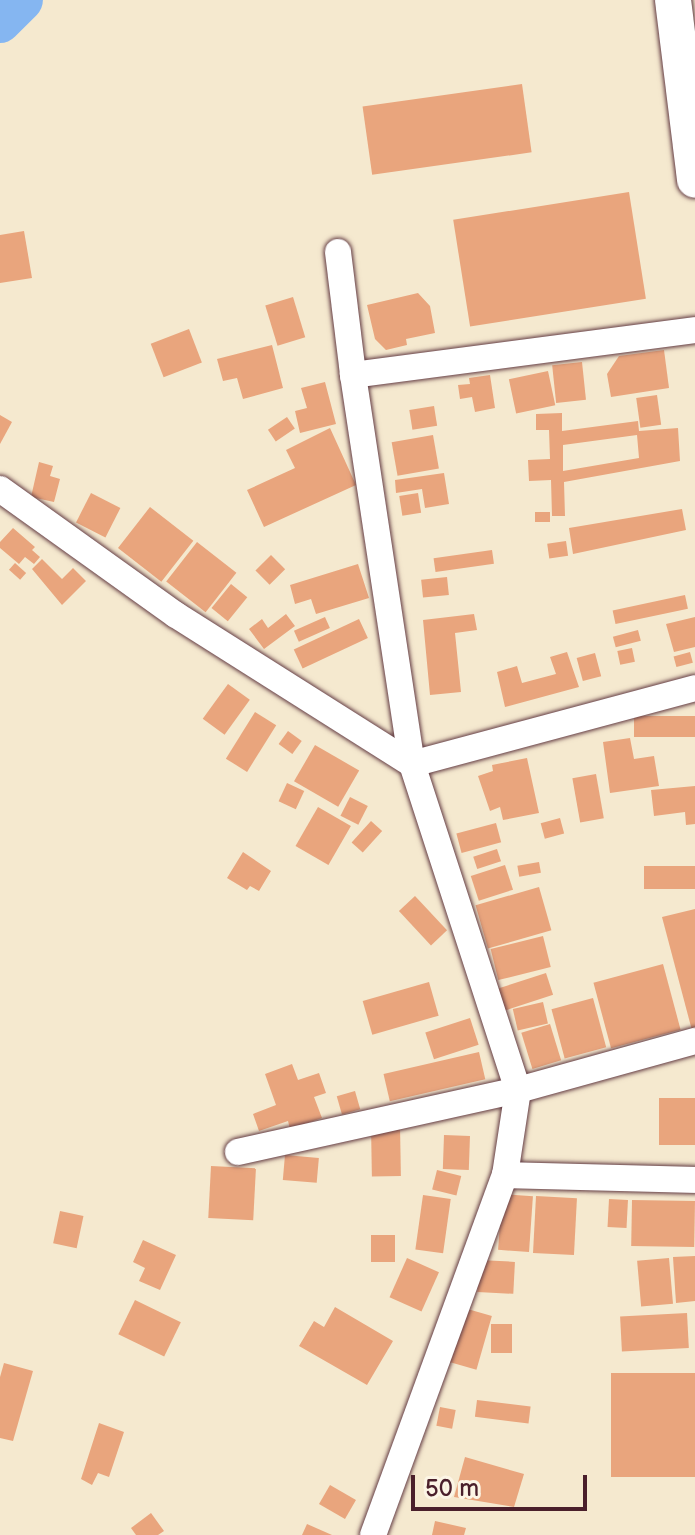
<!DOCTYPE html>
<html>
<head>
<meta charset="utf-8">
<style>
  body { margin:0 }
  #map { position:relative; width:695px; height:1535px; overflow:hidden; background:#f5e9cf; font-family:"Balsamiq Sans",sans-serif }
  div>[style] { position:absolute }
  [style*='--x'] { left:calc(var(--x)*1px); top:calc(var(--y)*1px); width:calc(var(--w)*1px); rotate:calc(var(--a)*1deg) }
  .river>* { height:42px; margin:-21px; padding:0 21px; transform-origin:21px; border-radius:21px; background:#85b6f1 }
  .building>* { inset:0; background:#e9a57d; transform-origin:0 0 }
  .roads { filter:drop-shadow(0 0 2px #643d44) drop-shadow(0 0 2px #643d44) }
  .street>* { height:26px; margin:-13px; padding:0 13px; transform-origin:13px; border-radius:13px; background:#fff }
  .secondary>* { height:36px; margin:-18px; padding:0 18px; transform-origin:18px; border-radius:18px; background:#fff }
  span { translate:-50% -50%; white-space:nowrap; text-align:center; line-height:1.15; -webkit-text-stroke:8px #fcf5e5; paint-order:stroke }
  .scale { position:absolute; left:411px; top:1475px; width:176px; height:36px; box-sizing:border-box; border:4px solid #4a1f2b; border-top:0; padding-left:10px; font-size:24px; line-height:28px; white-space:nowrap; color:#4a1f2b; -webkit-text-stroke:6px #fcf5e5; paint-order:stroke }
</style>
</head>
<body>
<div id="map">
  <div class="river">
    <i style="--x:0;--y:22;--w:31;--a:-45"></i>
  </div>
  <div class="building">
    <i style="left:522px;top:84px;width:69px;height:161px;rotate:82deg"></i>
    <i style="left:629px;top:192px;width:108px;height:178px;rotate:81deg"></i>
    <i style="clip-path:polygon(24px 231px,32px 278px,0 283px,0 235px)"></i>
    <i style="clip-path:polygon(418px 293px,430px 306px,435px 333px,406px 339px,407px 345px,386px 350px,375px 339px,367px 305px)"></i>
    <i style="left:293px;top:297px;width:42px;height:29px;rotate:73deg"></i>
    <i style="left:189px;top:329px;width:36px;height:41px;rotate:69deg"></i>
    <i style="clip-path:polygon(272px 345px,283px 388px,243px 399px,237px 378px,223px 381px,217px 359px)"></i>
    <i style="clip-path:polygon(664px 350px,669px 388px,611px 397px,607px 374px,619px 356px)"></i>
    <i style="left:582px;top:362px;width:38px;height:30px;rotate:84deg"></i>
    <i style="left:548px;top:371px;width:35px;height:40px;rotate:78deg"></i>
    <i style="clip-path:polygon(490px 375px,495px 408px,475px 412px,472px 397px,460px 399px,458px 385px,470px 384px,469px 378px)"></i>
    <i style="clip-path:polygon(325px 382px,336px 424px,300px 433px,295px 411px,307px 408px,301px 388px)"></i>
    <i style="left:657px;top:395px;width:30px;height:21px;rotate:82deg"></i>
    <i style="left:434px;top:406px;width:20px;height:25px;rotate:81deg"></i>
    <i style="clip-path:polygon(evenodd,562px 413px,562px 431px,638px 421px,639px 431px,678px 428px,680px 461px,564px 482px,565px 516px,552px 516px,551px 480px,529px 481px,528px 460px,550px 459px,549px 430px,536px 430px,536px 414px,562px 413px,637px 435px,639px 458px,563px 471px,563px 445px,637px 435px)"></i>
    <i style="clip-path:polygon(0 415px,12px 422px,0 444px)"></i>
    <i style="left:287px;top:417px;width:14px;height:23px;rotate:56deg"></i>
    <i style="clip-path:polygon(330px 428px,356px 485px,264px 527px,247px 490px,295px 468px,286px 450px)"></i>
    <i style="left:433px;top:435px;width:34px;height:42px;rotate:80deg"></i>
    <i style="clip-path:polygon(39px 462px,53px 466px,50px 476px,60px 479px,54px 502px,31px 497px)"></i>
    <i style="clip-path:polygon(444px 473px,449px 504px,425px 508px,422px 489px,396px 493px,395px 480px)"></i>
    <i style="left:91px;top:493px;width:33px;height:33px;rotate:27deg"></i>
    <i style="left:418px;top:493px;width:20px;height:19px;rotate:81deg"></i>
    <i style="left:150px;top:507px;width:55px;height:52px;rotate:38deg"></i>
    <i style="clip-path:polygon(682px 509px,686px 530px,573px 554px,569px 528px)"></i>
    <i style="left:535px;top:512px;width:15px;height:10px"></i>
    <i style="clip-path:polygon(13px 528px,35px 547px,32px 550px,40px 557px,34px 564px,25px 557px,19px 564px,0 548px,0 542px)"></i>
    <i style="left:566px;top:541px;width:15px;height:19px;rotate:82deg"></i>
    <i style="left:197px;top:542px;width:50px;height:50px;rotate:38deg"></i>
    <i style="left:492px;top:550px;width:14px;height:59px;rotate:82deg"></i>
    <i style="left:271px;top:555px;width:20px;height:22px;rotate:45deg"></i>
    <i style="clip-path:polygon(42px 559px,62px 579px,73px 568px,86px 581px,62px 605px,32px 569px)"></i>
    <i style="left:15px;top:563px;width:15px;height:9px;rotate:42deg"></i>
    <i style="clip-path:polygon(358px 564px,369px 598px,316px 614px,311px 599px,295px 604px,290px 585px)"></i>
    <i style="left:447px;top:577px;width:18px;height:26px;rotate:84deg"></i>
    <i style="left:231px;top:584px;width:21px;height:31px;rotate:39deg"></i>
    <i style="left:685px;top:595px;width:14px;height:74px;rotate:78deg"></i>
    <i style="clip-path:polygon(286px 614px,295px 626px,264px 649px,249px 629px,262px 619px,268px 628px)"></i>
    <i style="clip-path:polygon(474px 614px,477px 630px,455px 633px,461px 692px,430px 695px,423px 620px)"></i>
    <i style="left:325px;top:617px;width:12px;height:34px;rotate:66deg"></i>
    <i style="clip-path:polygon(695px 617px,695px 647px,674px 652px,666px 624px)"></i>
    <i style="left:359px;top:619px;width:21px;height:72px;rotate:65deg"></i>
    <i style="left:638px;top:630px;width:11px;height:26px;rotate:75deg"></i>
    <i style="left:632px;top:648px;width:14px;height:15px;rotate:78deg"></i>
    <i style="clip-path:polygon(567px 652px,579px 687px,505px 707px,497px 672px,517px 666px,522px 683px,556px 674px,550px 657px)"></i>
    <i style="left:690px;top:652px;width:11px;height:17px;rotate:75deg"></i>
    <i style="left:595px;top:653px;width:24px;height:19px;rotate:75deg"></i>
    <i style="left:228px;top:684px;width:27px;height:43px;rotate:36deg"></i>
    <i style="left:255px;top:712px;width:25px;height:55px;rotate:32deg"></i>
    <i style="left:695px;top:716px;width:21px;height:61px;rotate:90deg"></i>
    <i style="left:288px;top:731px;width:17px;height:16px;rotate:36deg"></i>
    <i style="clip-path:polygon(630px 738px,634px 759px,654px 756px,659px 786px,610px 793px,603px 742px)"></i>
    <i style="left:315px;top:745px;width:51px;height:42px;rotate:30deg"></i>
    <i style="clip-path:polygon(527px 758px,539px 813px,503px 820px,500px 807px,490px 811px,478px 776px,493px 771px,492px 765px)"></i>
    <i style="left:596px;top:774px;width:45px;height:24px;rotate:80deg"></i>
    <i style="left:287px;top:783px;width:19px;height:20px;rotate:25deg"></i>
    <i style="clip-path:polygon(695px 786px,695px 824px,686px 825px,685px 812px,654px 816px,651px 790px)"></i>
    <i style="left:350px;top:797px;width:20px;height:21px;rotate:27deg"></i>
    <i style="left:318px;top:807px;width:38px;height:45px;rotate:30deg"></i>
    <i style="left:560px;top:818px;width:16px;height:20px;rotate:75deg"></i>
    <i style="left:371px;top:821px;width:15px;height:29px;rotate:42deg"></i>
    <i style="left:496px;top:823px;width:20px;height:41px;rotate:75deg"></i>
    <i style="left:497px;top:849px;width:13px;height:25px;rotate:72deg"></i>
    <i style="clip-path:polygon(243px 852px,271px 871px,259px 891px,250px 886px,247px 890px,227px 878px)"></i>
    <i style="left:539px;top:862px;width:11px;height:22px;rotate:80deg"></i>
    <i style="left:505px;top:865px;width:26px;height:36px;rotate:72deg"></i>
    <i style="left:695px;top:866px;width:23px;height:51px;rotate:90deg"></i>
    <i style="left:539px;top:887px;width:45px;height:66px;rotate:74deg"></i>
    <i style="left:415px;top:896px;width:47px;height:22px;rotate:47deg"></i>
    <i style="clip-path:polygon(695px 909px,695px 1038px,694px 1038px,662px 917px)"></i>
    <i style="left:543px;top:936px;width:32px;height:54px;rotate:76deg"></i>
    <i style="left:663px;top:964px;width:68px;height:72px;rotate:75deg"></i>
    <i style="left:546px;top:973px;width:23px;height:57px;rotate:72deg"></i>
    <i style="left:429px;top:982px;width:35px;height:69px;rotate:74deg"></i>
    <i style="left:593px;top:998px;width:51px;height:43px;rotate:75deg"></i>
    <i style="left:543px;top:1002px;width:22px;height:31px;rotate:77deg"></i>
    <i style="left:470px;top:1018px;width:28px;height:47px;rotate:72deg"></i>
    <i style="left:550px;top:1024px;width:38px;height:30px;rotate:73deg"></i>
    <i style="left:479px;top:1052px;width:28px;height:98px;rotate:77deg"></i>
    <i style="clip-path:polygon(292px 1064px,298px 1080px,319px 1073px,326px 1093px,314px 1097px,322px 1118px,290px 1129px,288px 1121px,259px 1131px,253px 1114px,276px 1105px,265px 1074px)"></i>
    <i style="left:355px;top:1091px;width:19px;height:19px;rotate:74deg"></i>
    <i style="left:695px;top:1098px;width:47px;height:36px;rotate:90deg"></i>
    <i style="left:400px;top:1125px;width:51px;height:29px;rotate:89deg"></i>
    <i style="left:444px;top:1135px;width:26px;height:34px;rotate:2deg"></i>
    <i style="left:285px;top:1155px;width:34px;height:25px;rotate:5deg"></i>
    <i style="left:211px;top:1166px;width:45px;height:52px;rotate:3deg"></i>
    <i style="left:437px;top:1170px;width:25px;height:20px;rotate:14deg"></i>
    <i style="left:502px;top:1194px;width:31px;height:56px;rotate:4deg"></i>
    <i style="left:423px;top:1195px;width:28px;height:55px;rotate:8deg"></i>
    <i style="left:536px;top:1196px;width:41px;height:57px;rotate:3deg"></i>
    <i style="left:609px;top:1199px;width:19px;height:28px;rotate:3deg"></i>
    <i style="left:632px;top:1200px;width:63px;height:46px;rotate:1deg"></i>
    <i style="left:60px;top:1211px;width:24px;height:33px;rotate:12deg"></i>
    <i style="left:371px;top:1235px;width:24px;height:27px"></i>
    <i style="clip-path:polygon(143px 1240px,176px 1255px,160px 1290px,139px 1281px,145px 1268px,133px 1262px)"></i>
    <i style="clip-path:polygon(695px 1256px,695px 1301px,676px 1303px,673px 1257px)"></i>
    <i style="left:407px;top:1258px;width:35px;height:43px;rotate:24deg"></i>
    <i style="left:669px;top:1258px;width:46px;height:32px;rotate:85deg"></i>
    <i style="left:479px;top:1260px;width:36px;height:32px;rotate:3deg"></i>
    <i style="left:135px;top:1300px;width:51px;height:38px;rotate:26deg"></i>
    <i style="clip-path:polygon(335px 1307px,393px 1341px,367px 1385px,299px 1346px,314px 1321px,324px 1327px)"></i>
    <i style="left:464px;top:1308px;width:29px;height:56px;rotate:16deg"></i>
    <i style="left:687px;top:1313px;width:35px;height:67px;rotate:87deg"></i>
    <i style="left:491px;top:1324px;width:21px;height:29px"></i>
    <i style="clip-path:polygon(4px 1363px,33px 1371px,13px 1441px,0 1438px,0 1377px)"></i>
    <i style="left:695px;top:1373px;width:104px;height:84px;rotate:90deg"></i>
    <i style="left:477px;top:1400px;width:54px;height:17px;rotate:7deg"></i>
    <i style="left:440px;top:1407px;width:16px;height:19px;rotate:11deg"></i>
    <i style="clip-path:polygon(99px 1423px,124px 1432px,109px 1477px,98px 1473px,92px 1485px,81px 1479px)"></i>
    <i style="clip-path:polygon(465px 1457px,524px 1474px,514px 1507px,454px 1497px)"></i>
    <i style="left:330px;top:1485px;width:30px;height:22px;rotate:30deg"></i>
    <i style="clip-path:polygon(151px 1513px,164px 1531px,158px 1535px,136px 1535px,131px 1528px)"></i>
    <i style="clip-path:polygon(435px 1521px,466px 1528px,464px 1535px,432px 1535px)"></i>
    <i style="clip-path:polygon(307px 1524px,332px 1535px,302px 1535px)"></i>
  </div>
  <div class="roads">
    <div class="street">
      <i style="--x:338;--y:252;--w:124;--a:83"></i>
      <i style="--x:353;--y:375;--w:393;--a:81.4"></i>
      <i style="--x:412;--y:764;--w:343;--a:72"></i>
      <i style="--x:518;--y:1090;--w:86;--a:98.7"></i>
      <i style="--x:353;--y:375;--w:345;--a:-7.5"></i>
      <i style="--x:0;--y:489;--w:216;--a:35.6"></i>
      <i style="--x:176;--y:615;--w:279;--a:32.3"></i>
      <i style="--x:412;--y:764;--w:293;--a:-15"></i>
      <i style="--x:238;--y:1152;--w:287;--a:-12.5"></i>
      <i style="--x:518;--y:1090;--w:184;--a:-15.5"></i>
      <i style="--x:373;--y:1535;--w:383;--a:-69.9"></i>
      <i style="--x:505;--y:1175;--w:190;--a:1.5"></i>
    </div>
    <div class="secondary">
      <i style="--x:673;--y:0;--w:181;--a:83"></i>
    </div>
  </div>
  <div class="scale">50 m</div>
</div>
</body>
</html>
